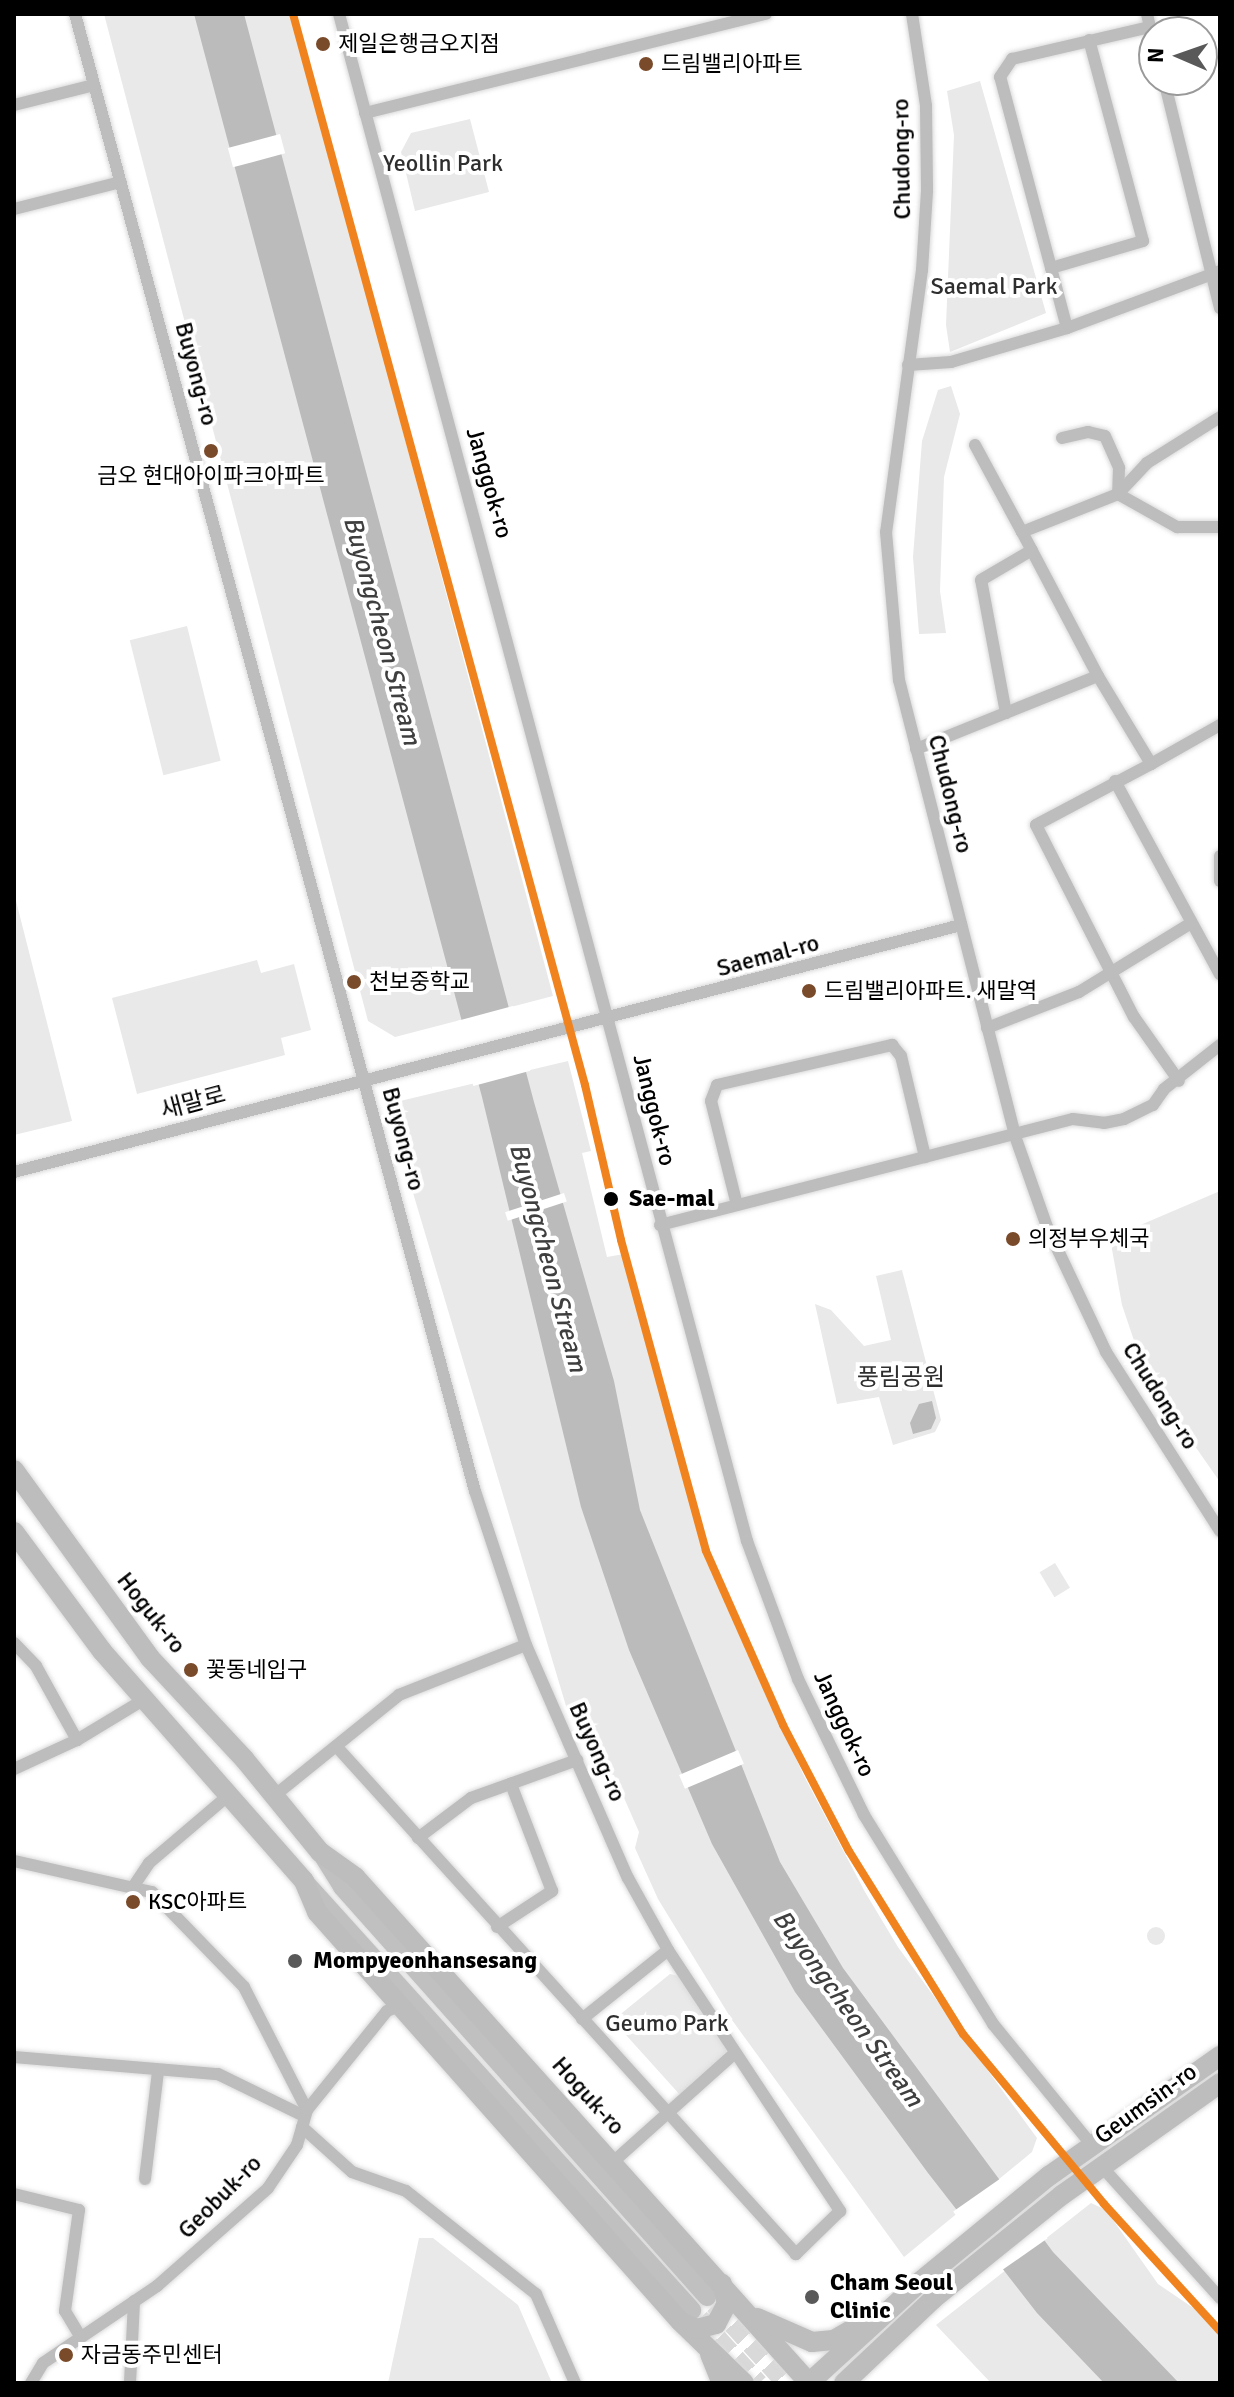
<!DOCTYPE html>
<html>
<head>
<meta charset="utf-8">
<style>
  body { margin:0 }
  #map { position:relative; width:1234px; height:2397px; overflow:hidden; background:#fff; font-family:Signika,"Noto Sans KR",sans-serif }
  div>[style] { position:absolute }
  [style*='--x'] { left:calc(var(--x)*1px); top:calc(var(--y)*1px); width:calc(var(--w)*1px); rotate:calc(var(--a)*1deg) }
  .green>* { inset:0; background:#e9e9e9; transform-origin:0 0 }
  .round { border-radius:50% }
  .water>* { inset:0; background:#bbb }
  .pier>* { inset:0; background:#fff; transform-origin:0 0 }
  .secondary-tunnel>* { height:18px; margin-top:-9px; transform-origin:0; background:repeating-linear-gradient(90deg,#d9d9d9 0 18px,transparent 0 27px) }
  .roads { filter:drop-shadow(0 0 2px #dbdbdb) drop-shadow(0 0 2px #dbdbdb) }
  .street>* { height:12px; margin:-6px; padding:0 6px; transform-origin:6px; border-radius:6px; background:#bdbdbd }
  .secondary>* { height:18px; margin:-9px; padding:0 9px; transform-origin:9px; border-radius:9px; background:#c0c0c0 }
  .primary>* { height:20px; margin:-10px; padding:0 10px; transform-origin:10px; border-radius:10px; background:#bdbdbd }
  .rail-1>* { height:8px; margin:-4px; padding:0 4px; transform-origin:4px; border-radius:4px; background:#f0831e }
  .dots>* { width:22px; height:22px; translate:-50% -50%; box-sizing:border-box; border:4px solid #fff; border-radius:50% }
  span { translate:-50% -50%; white-space:nowrap; text-align:center; line-height:1.15; -webkit-text-stroke:8px #fff; paint-order:stroke }
  .bus-label { font-size:22px; color:#000 }
  .left { translate:0 -50%; text-align:left }
  .street-label { font-size:24px; color:#000 }
  .park-label { font-size:24px; color:#2e2e2e }
  .stop-label { font-size:24px; color:#000; font-weight:700 }
  .poi-label { font-size:24px; color:#000; font-weight:700 }
  .water-label { font-size:26px; color:#3f3f3f; font-style:italic }
  .frame { position:absolute; inset:0; border:16px solid #000; pointer-events:none }
  .north { position:absolute; left:1138px; top:16px; width:80px; height:80px; box-sizing:border-box; background:#fff; border:2px solid #999; border-radius:50%; rotate:272deg; font-size:22px; font-weight:700; line-height:32px; text-align:center; color:#000 }
  .north::after { content:''; display:block; margin:auto; width:28px; height:36px; background:#595959; clip-path:polygon(50% 0,100% 100%,50% 72%,0 100%) }
</style>
</head>
<body>
<div id="map">
  <div class="green">
    <i style="clip-path:polygon(104px 14px,292px 14px,553px 996px,395px 1037px,368px 1021px)"></i>
    <i style="clip-path:polygon(980px 81px,1046px 313px,950px 352px,946px 325px,954px 135px,947px 91px)"></i>
    <i style="clip-path:polygon(470px 119px,489px 192px,415px 211px,401px 152px,411px 133px)"></i>
    <i style="clip-path:polygon(951px 386px,960px 414px,944px 477px,940px 591px,946px 633px,919px 634px,913px 557px,922px 441px,938px 390px)"></i>
    <i style="left:187px;top:626px;width:139px;height:59px;rotate:76deg"></i>
    <i style="clip-path:polygon(14px 893px,72px 1121px,14px 1135px)"></i>
    <i style="clip-path:polygon(257px 960px,261px 973px,294px 964px,311px 1030px,281px 1038px,285px 1055px,137px 1094px,112px 998px)"></i>
    <i style="clip-path:polygon(568px 1061px,591px 1151px,582px 1153px,607px 1257px,624px 1254px,695px 1516px,727px 1605px,803px 1774px,865px 1892px,898px 1947px,1037px 2138px,1032px 2152px,904px 2257px,732px 2020px,658px 1899px,635px 1848px,639px 1832px,614px 1775px,597px 1772px,566px 1706px,388px 1109px,396px 1102px)"></i>
    <i style="clip-path:polygon(1220px 1191px,1220px 1482px,1146px 1376px,1122px 1305px,1110px 1238px)"></i>
    <i style="clip-path:polygon(902px 1270px,941px 1420px,935px 1432px,893px 1445px,879px 1397px,837px 1404px,815px 1304px,831px 1310px,864px 1346px,891px 1340px,876px 1276px)"></i>
    <i style="left:1055px;top:1563px;width:29px;height:18px;rotate:59deg"></i>
    <i class="round" style="left:1147px;top:1927px;width:18px;height:18px"></i>
    <i style="clip-path:polygon(670px 1974px,679px 1976px,731px 2052px,681px 2096px,617px 2025px,617px 2017px)"></i>
    <i style="clip-path:polygon(1091px 2203px,1106px 2210px,1158px 2284px,1220px 2326px,1220px 2383px,991px 2383px,936px 2325px)"></i>
    <i style="clip-path:polygon(419px 2238px,433px 2238px,518px 2305px,552px 2383px,388px 2383px)"></i>
  </div>
  <div class="water">
    <i style="clip-path:polygon(194px 14px,244px 14px,534px 1102px,614px 1381px,640px 1510px,780px 1862px,843px 1968px,1053px 2252px,1179px 2383px,1104px 2383px,1037px 2313px,928px 2173px,795px 1992px,712px 1844px,629px 1650px,581px 1507px,482px 1097px)"></i>
    <i style="clip-path:polygon(932px 1401px,936px 1418px,931px 1429px,913px 1434px,910px 1423px,919px 1404px)"></i>
  </div>
  <div class="pier">
    <i style="left:280px;top:134px;width:20px;height:54px;rotate:75deg"></i>
    <i style="left:513px;top:1006px;width:67px;height:59px;rotate:75deg"></i>
    <i style="left:564px;top:1193px;width:9px;height:62px;rotate:72deg"></i>
    <i style="left:738px;top:1750px;width:15px;height:64px;rotate:67deg"></i>
    <i style="left:1004px;top:2176px;width:76px;height:62px;rotate:55deg"></i>
  </div>
  <div class="secondary-tunnel">
    <i style="--x:714;--y:2305;--w:105;--a:47.7"></i>
    <i style="--x:700;--y:2318;--w:88;--a:47.8"></i>
  </div>
  <div class="roads">
    <div class="street">
      <i style="--x:75;--y:14;--w:1530;--a:74.85"></i>
      <i style="--x:475;--y:1491;--w:162;--a:71.7"></i>
      <i style="--x:526;--y:1645;--w:254;--a:66.4"></i>
      <i style="--x:628;--y:1878;--w:82;--a:60.9"></i>
      <i style="--x:668;--y:1950;--w:313;--a:56.6"></i>
      <i style="--x:840;--y:2211;--w:62;--a:135.7"></i>
      <i style="--x:796;--y:2254;--w:685;--a:-132.16"></i>
      <i style="--x:339;--y:14;--w:1581;--a:75.04"></i>
      <i style="--x:747;--y:1541;--w:147;--a:69.7"></i>
      <i style="--x:798;--y:1679;--w:151;--a:64.1"></i>
      <i style="--x:864;--y:1815;--w:246;--a:58.3"></i>
      <i style="--x:993;--y:2024;--w:155;--a:50.8"></i>
      <i style="--x:912;--y:14;--w:93;--a:81.3"></i>
      <i style="--x:926;--y:106;--w:85;--a:89.3"></i>
      <i style="--x:927;--y:191;--w:79;--a:93.6"></i>
      <i style="--x:922;--y:270;--w:264;--a:97.8"></i>
      <i style="--x:886;--y:532;--w:149;--a:85"></i>
      <i style="--x:899;--y:680;--w:471;--a:75.7"></i>
      <i style="--x:1015;--y:1136;--w:96;--a:70.6"></i>
      <i style="--x:1047;--y:1227;--w:138;--a:64.7"></i>
      <i style="--x:1106;--y:1352;--w:212;--a:57.5"></i>
      <i style="--x:1147;--y:14;--w:31;--a:77"></i>
      <i style="--x:1164;--y:80;--w:235;--a:76.2"></i>
      <i style="--x:14;--y:105;--w:82;--a:-14"></i>
      <i style="--x:365;--y:113;--w:413;--a:-13.9"></i>
      <i style="--x:14;--y:209;--w:110;--a:-14.2"></i>
      <i style="--x:1051;--y:268;--w:96;--a:-16.4"></i>
      <i style="--x:1143;--y:241;--w:208;--a:-105"></i>
      <i style="--x:1067;--y:328;--w:260;--a:-104.9"></i>
      <i style="--x:1000;--y:77;--w:22;--a:-56"></i>
      <i style="--x:1012;--y:59;--w:142;--a:-13.1"></i>
      <i style="--x:908;--y:365;--w:43;--a:-4"></i>
      <i style="--x:951;--y:362;--w:121;--a:-16.3"></i>
      <i style="--x:1067;--y:328;--w:163;--a:-20.4"></i>
      <i style="--x:1062;--y:438;--w:27;--a:-13"></i>
      <i style="--x:1088;--y:432;--w:17;--a:13"></i>
      <i style="--x:1105;--y:436;--w:35;--a:66"></i>
      <i style="--x:1119;--y:468;--w:26;--a:92"></i>
      <i style="--x:1118;--y:494;--w:68;--a:29.2"></i>
      <i style="--x:1177;--y:527;--w:43;--a:0"></i>
      <i style="--x:975;--y:445;--w:99;--a:61.6"></i>
      <i style="--x:1098;--y:676;--w:103;--a:58.9"></i>
      <i style="--x:1151;--y:764;--w:79;--a:-29.5"></i>
      <i style="--x:1006;--y:713;--w:135;--a:-100.6"></i>
      <i style="--x:981;--y:580;--w:59;--a:-30.5"></i>
      <i style="--x:916;--y:749;--w:196;--a:-21.9"></i>
      <i style="--x:1098;--y:676;--w:163;--a:-117.8"></i>
      <i style="--x:1022;--y:532;--w:103;--a:-21.6"></i>
      <i style="--x:1118;--y:494;--w:42;--a:-46.9"></i>
      <i style="--x:1147;--y:463;--w:86;--a:-32.2"></i>
      <i style="--x:1151;--y:764;--w:130;--a:152.1"></i>
      <i style="--x:1036;--y:825;--w:216;--a:63"></i>
      <i style="--x:1134;--y:1017;--w:78;--a:54.9"></i>
      <i style="--x:1115;--y:781;--w:220;--a:61.5"></i>
      <i style="--x:1220;--y:856;--w:25;--a:90"></i>
      <i style="--x:987;--y:1028;--w:99;--a:-21.4"></i>
      <i style="--x:1079;--y:992;--w:132;--a:-31.6"></i>
      <i style="--x:14;--y:1172;--w:979;--a:-14.62"></i>
      <i style="--x:737;--y:1205;--w:107;--a:-104"></i>
      <i style="--x:711;--y:1101;--w:17;--a:-69"></i>
      <i style="--x:717;--y:1085;--w:180;--a:-12.9"></i>
      <i style="--x:892;--y:1045;--w:14;--a:51"></i>
      <i style="--x:901;--y:1056;--w:104;--a:76.6"></i>
      <i style="--x:660;--y:1225;--w:426;--a:-14.4"></i>
      <i style="--x:1073;--y:1119;--w:31;--a:7"></i>
      <i style="--x:1104;--y:1123;--w:20;--a:-11"></i>
      <i style="--x:1124;--y:1119;--w:32;--a:-26"></i>
      <i style="--x:1153;--y:1105;--w:19;--a:-55"></i>
      <i style="--x:1164;--y:1089;--w:71;--a:-38.2"></i>
      <i style="--x:14;--y:1643;--w:32;--a:46"></i>
      <i style="--x:36;--y:1666;--w:85;--a:61"></i>
      <i style="--x:14;--y:1769;--w:69;--a:-24.7"></i>
      <i style="--x:77;--y:1740;--w:79;--a:-31.1"></i>
      <i style="--x:274;--y:1796;--w:161;--a:-38.9"></i>
      <i style="--x:399;--y:1695;--w:136;--a:-21.5"></i>
      <i style="--x:418;--y:1838;--w:66;--a:-37"></i>
      <i style="--x:471;--y:1798;--w:113;--a:-19.7"></i>
      <i style="--x:14;--y:1861;--w:141;--a:12.7"></i>
      <i style="--x:152;--y:1892;--w:132;--a:45.9"></i>
      <i style="--x:244;--y:1987;--w:138;--a:62.9"></i>
      <i style="--x:133;--y:1887;--w:29;--a:-56"></i>
      <i style="--x:149;--y:1863;--w:106;--a:-40.4"></i>
      <i style="--x:497;--y:1927;--w:66;--a:-33.2"></i>
      <i style="--x:552;--y:1891;--w:115;--a:-111"></i>
      <i style="--x:582;--y:2019;--w:110;--a:-38.7"></i>
      <i style="--x:14;--y:2057;--w:205;--a:4.8"></i>
      <i style="--x:218;--y:2074;--w:96;--a:26"></i>
      <i style="--x:302;--y:2127;--w:67;--a:42"></i>
      <i style="--x:352;--y:2172;--w:57;--a:19.4"></i>
      <i style="--x:406;--y:2191;--w:166;--a:38.4"></i>
      <i style="--x:536;--y:2294;--w:97;--a:66.3"></i>
      <i style="--x:613;--y:2162;--w:162;--a:-41.8"></i>
      <i style="--x:1103;--y:2168;--w:175;--a:48"></i>
      <i style="--x:145;--y:2179;--w:109;--a:-83.1"></i>
      <i style="--x:14;--y:2194;--w:67;--a:13.8"></i>
      <i style="--x:79;--y:2210;--w:102;--a:97.9"></i>
      <i style="--x:65;--y:2311;--w:29;--a:59"></i>
      <i style="--x:31;--y:2383;--w:23;--a:-59"></i>
      <i style="--x:43;--y:2363;--w:138;--a:-34"></i>
      <i style="--x:157;--y:2286;--w:148;--a:-41.4"></i>
      <i style="--x:268;--y:2188;--w:52;--a:-56"></i>
      <i style="--x:297;--y:2145;--w:36;--a:-74"></i>
      <i style="--x:307;--y:2110;--w:127;--a:-51.1"></i>
      <i style="--x:387;--y:2011;--w:13;--a:-23"></i>
      <i style="--x:130;--y:2383;--w:82;--a:-87.2"></i>
    </div>
    <div class="secondary">
      <i style="--x:321;--y:1853;--w:40;--a:58"></i>
      <i style="--x:342;--y:1887;--w:549;--a:48.32"></i>
      <i style="--x:306;--y:1883;--w:576;--a:47.89"></i>
    </div>
    <div class="primary">
      <i style="--x:14;--y:1470;--w:232;--a:54.1"></i>
      <i style="--x:150;--y:1658;--w:139;--a:47"></i>
      <i style="--x:245;--y:1760;--w:119;--a:50.8"></i>
      <i style="--x:320;--y:1852;--w:43;--a:35.5"></i>
      <i style="--x:355;--y:1877;--w:680;--a:48.1"></i>
      <i style="--x:14;--y:1532;--w:148;--a:53.5"></i>
      <i style="--x:102;--y:1651;--w:306;--a:48.7"></i>
      <i style="--x:304;--y:1881;--w:34;--a:67"></i>
      <i style="--x:317;--y:1912;--w:547;--a:48.41"></i>
      <i style="--x:680;--y:2321;--w:89;--a:44.1"></i>
      <i style="--x:757;--y:2318;--w:60;--a:23.6"></i>
      <i style="--x:812;--y:2342;--w:22;--a:-5"></i>
      <i style="--x:834;--y:2340;--w:30;--a:-30"></i>
      <i style="--x:683;--y:2323;--w:15;--a:23"></i>
      <i style="--x:697;--y:2329;--w:20;--a:-15"></i>
      <i style="--x:716;--y:2324;--w:24;--a:-62"></i>
      <i style="--x:727;--y:2303;--w:20;--a:-105"></i>
      <i style="--x:710;--y:2354;--w:31;--a:68"></i>
      <i style="--x:809;--y:2383;--w:151;--a:-42.3"></i>
      <i style="--x:921;--y:2281;--w:166;--a:-39.4"></i>
      <i style="--x:1049;--y:2176;--w:209;--a:-35.1"></i>
      <i style="--x:844;--y:2383;--w:122;--a:-43.3"></i>
      <i style="--x:933;--y:2299;--w:166;--a:-38.9"></i>
      <i style="--x:1062;--y:2195;--w:194;--a:-35.3"></i>
    </div>
  </div>
  <div class="rail-1">
    <i style="--x:293;--y:14;--w:1110;--a:74.75"></i>
    <i style="--x:585;--y:1085;--w:159;--a:76.9"></i>
    <i style="--x:621;--y:1240;--w:322;--a:74.7"></i>
    <i style="--x:706;--y:1551;--w:190;--a:66.1"></i>
    <i style="--x:783;--y:1725;--w:142;--a:62.4"></i>
    <i style="--x:849;--y:1851;--w:216;--a:58.1"></i>
    <i style="--x:963;--y:2034;--w:221;--a:50.3"></i>
    <i style="--x:1104;--y:2204;--w:172;--a:47.6"></i>
  </div>
  <div class="dots">
    <i style="left:323px;top:44px;background:#7a4b2a"></i>
    <i style="left:646px;top:64px;background:#7a4b2a"></i>
    <i style="left:211px;top:451px;background:#7a4b2a"></i>
    <i style="left:354px;top:982px;background:#7a4b2a"></i>
    <i style="left:809px;top:991px;background:#7a4b2a"></i>
    <i style="left:611px;top:1199px;background:#000"></i>
    <i style="left:1013px;top:1239px;background:#7a4b2a"></i>
    <i style="left:191px;top:1670px;background:#7a4b2a"></i>
    <i style="left:133px;top:1902px;background:#7a4b2a"></i>
    <i style="left:295px;top:1961px;background:#595959"></i>
    <i style="left:812px;top:2297px;background:#595959"></i>
    <i style="left:66px;top:2355px;background:#7a4b2a"></i>
  </div>
  <div class="bus-label">
    <span class="left" style="left:338px;top:44px">제일은행금오지점</span>
    <span class="left" style="left:661px;top:64px">드림밸리아파트</span>
    <span style="left:211px;top:476px">금오 현대아이파크아파트</span>
    <span class="left" style="left:369px;top:982px">천보중학교</span>
    <span class="left" style="left:824px;top:991px">드림밸리아파트. 새말역</span>
    <span class="left" style="left:1028px;top:1239px">의정부우체국</span>
    <span class="left" style="left:206px;top:1670px">꽃동네입구</span>
    <span class="left" style="left:148px;top:1902px">KSC아파트</span>
    <span class="left" style="left:81px;top:2355px">자금동주민센터</span>
  </div>
  <div class="street-label">
    <span style="left:902px;top:159px;rotate:-91deg">Chudong-ro</span>
    <span style="left:196px;top:374px;rotate:75deg">Buyong-ro</span>
    <span style="left:489px;top:483px;rotate:74deg">Janggok-ro</span>
    <span style="left:950px;top:794px;rotate:76deg">Chudong-ro</span>
    <span style="left:768px;top:956px;rotate:-15deg">Saemal-ro</span>
    <span style="left:193px;top:1103px;rotate:-15deg">새말로</span>
    <span style="left:654px;top:1110px;rotate:76deg">Janggok-ro</span>
    <span style="left:403px;top:1139px;rotate:75deg">Buyong-ro</span>
    <span style="left:1160px;top:1396px;rotate:58deg">Chudong-ro</span>
    <span style="left:151px;top:1613px;rotate:52deg">Hoguk-ro</span>
    <span style="left:844px;top:1724px;rotate:65deg">Janggok-ro</span>
    <span style="left:597px;top:1752px;rotate:66deg">Buyong-ro</span>
    <span style="left:588px;top:2096px;rotate:48deg">Hoguk-ro</span>
    <span style="left:1146px;top:2104px;rotate:-36deg">Geumsin-ro</span>
    <span style="left:220px;top:2197px;rotate:-45deg">Geobuk-ro</span>
  </div>
  <div class="park-label">
    <span style="left:443px;top:164px">Yeollin Park</span>
    <span style="left:994px;top:287px">Saemal Park</span>
    <span style="left:901px;top:1378px">풍림공원</span>
    <span style="left:667px;top:2024px">Geumo Park</span>
  </div>
  <div class="stop-label">
    <span class="left" style="left:629px;top:1199px">Sae-mal</span>
  </div>
  <div class="poi-label">
    <span class="left" style="left:313px;top:1961px">Mompyeonhansesang</span>
    <span class="left" style="left:830px;top:2297px">Cham Seoul<br>Clinic</span>
  </div>
  <div class="water-label">
    <span style="left:381px;top:631px;rotate:75deg">Buyongcheon Stream</span>
    <span style="left:547px;top:1258px;rotate:75deg">Buyongcheon Stream</span>
    <span style="left:847px;top:2009px;rotate:54deg">Buyongcheon Stream</span>
  </div>
  <div class="frame"></div>
  <div class="north">N</div>
</div>
</body>
</html>
